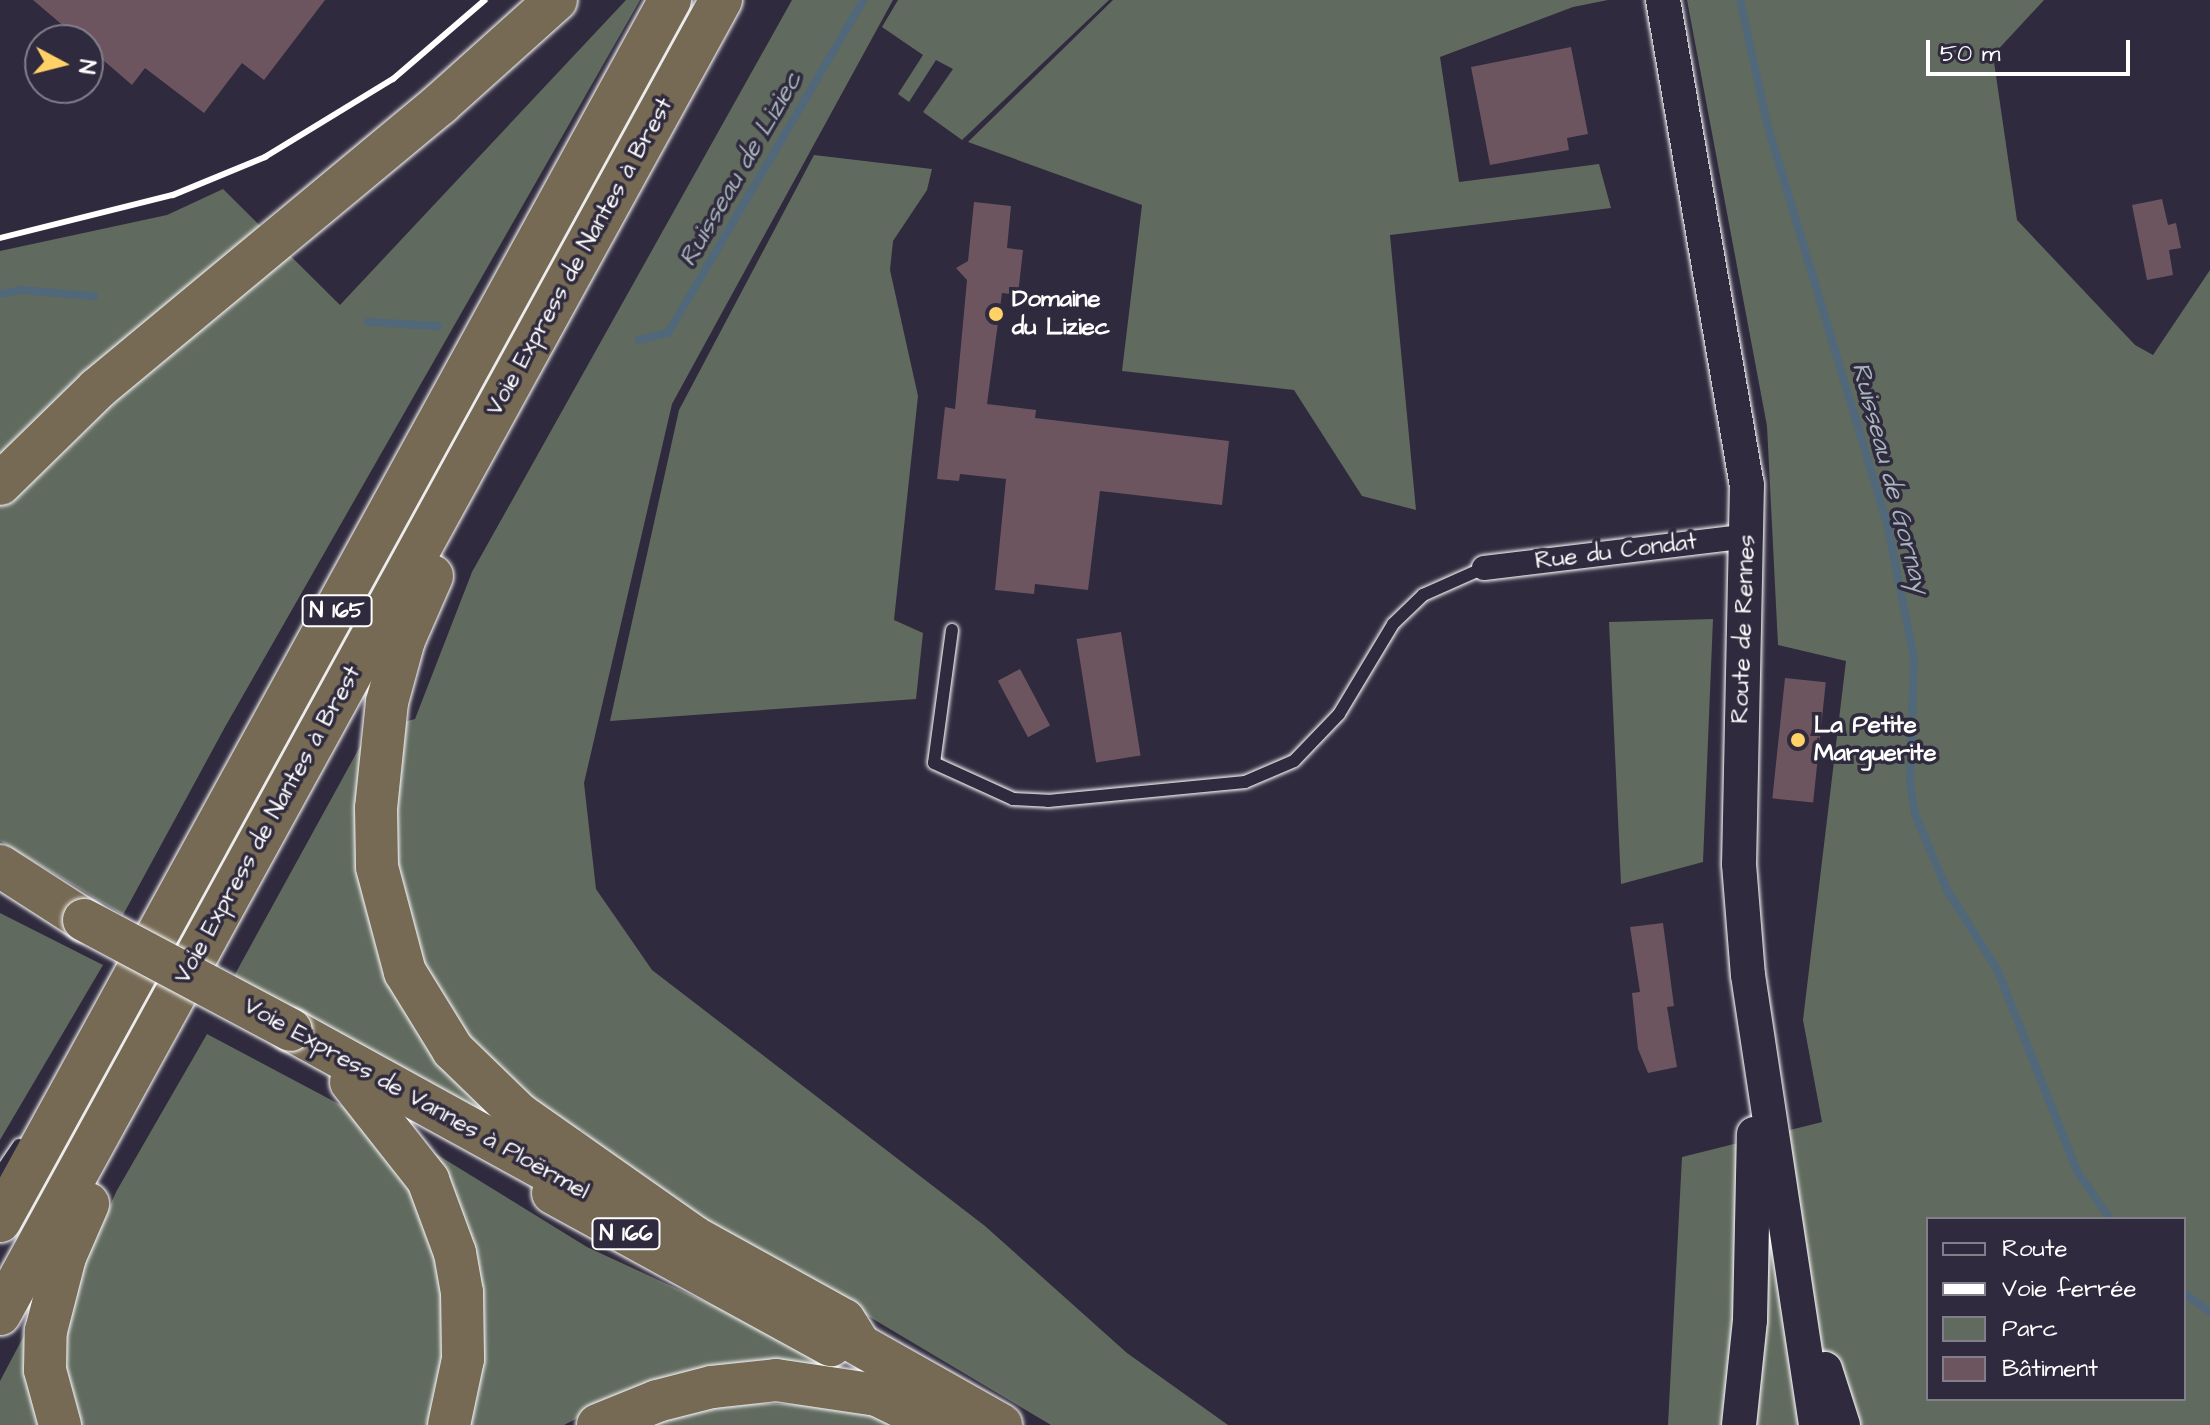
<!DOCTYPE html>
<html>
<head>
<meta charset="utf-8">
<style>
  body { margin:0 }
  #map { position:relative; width:2210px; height:1425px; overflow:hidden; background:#2f2a3d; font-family:"Architects Daughter",sans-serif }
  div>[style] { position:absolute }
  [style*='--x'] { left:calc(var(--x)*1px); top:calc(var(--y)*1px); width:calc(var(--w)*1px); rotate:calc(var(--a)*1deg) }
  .green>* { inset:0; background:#616a5e }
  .stream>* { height:8px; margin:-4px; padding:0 4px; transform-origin:4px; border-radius:4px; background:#50687a }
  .building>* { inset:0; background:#6d5560; transform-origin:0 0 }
  .roads { filter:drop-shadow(0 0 2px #fff) drop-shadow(0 0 2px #fff) }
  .service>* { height:12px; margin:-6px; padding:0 6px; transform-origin:6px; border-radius:6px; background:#2f2a3d }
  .minor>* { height:24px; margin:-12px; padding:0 12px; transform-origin:12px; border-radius:12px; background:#2f2a3d }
  .secondary>* { height:34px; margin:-17px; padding:0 17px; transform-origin:17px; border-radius:17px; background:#2f2a3d }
  .trunk>* { height:42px; margin:-21px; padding:0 21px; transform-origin:21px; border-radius:21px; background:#766a54 }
  .rail>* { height:6px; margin:-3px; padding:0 3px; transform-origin:3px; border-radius:3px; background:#fff }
  .bridges { filter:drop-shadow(0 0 2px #fff) drop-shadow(0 0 2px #fff) }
  .trunk-bridge>* { height:42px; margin:-21px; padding:0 21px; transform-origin:21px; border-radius:21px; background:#766a54 }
  .dots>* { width:22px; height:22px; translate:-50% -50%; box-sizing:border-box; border:4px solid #2f2a3d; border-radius:50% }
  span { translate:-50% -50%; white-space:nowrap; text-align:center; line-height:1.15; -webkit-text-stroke:7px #2f2a3d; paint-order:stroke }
  .shield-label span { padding:2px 6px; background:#2f2a3d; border:2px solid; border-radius:6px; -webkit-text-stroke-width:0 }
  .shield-label { font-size:22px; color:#fff; font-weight:700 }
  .street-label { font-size:24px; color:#fff }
  .poi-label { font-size:24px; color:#fff; font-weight:700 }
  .left { translate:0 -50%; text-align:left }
  .water-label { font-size:26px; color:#a8b4bc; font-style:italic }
  .legend { position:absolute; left:1926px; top:1217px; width:260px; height:184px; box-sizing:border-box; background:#2f2a3d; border:2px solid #827f8b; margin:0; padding:10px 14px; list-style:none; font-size:24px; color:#fff }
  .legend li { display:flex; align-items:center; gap:16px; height:40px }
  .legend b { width:40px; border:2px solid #827f8b }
  .north { position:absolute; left:24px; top:24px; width:80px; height:80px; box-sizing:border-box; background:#2f2a3d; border:2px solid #827f8b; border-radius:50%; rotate:97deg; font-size:22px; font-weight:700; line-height:32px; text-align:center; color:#fff }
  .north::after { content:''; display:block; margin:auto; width:28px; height:36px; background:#ffd166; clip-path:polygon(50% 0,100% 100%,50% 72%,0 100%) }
  .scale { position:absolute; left:1926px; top:40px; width:204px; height:36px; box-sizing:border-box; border:4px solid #fff; border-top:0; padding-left:10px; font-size:24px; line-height:28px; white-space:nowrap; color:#fff; -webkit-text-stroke:6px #2f2a3d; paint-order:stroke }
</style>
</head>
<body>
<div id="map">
  <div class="green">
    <i style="clip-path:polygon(626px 0,640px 0,225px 727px,123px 915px,0 841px,0 251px,167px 215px,223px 189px,340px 305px)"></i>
    <i style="clip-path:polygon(792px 0,893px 0,672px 404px,584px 783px,596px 889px,652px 970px,985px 1226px,1127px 1353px,1228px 1425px,1051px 1425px,631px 1175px,581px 1130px,507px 1131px,234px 976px,368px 732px,415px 719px,472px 572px)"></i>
    <i style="clip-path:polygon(898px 0,1109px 0,962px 140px,923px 112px,953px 69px,936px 60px,909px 102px,898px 94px,923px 55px,882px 27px)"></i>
    <i style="clip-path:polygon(1113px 0,1608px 0,1573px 7px,1440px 57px,1459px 182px,1599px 164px,1611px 208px,1390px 235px,1416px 510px,1362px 496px,1294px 390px,1122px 371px,1142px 205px,968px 142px)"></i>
    <i style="clip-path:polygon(evenodd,1687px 0,2044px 0,1993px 55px,2017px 220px,2135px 345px,2153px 355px,2210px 270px,2210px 1425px,1668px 1425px,1682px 1157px,1822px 1122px,1803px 1020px,1846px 661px,1778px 645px,1767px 426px,1687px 0,1928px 1219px,2184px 1219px,2184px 1399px,1928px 1399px,1928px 1219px)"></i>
    <i style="clip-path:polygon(814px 155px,932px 169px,927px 190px,893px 241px,890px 270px,918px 396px,894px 620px,923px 633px,916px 699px,610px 721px,679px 410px)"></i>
    <i style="clip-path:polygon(1713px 619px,1703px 862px,1621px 884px,1609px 622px)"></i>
    <i style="clip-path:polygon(0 913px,103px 965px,0 1140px)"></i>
    <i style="clip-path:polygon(207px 1034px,354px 1112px,391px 1157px,433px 1152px,587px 1247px,836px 1362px,835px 1371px,647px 1383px,564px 1425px,0 1425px,0 1381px,36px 1313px,75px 1286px,116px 1192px)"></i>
    <i style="clip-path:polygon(705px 1402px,855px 1406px,906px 1425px,642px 1425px)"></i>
  </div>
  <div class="stream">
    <i style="--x:1740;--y:0;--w:130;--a:77.6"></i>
    <i style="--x:1768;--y:127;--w:413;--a:73.3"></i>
    <i style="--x:1887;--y:523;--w:138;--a:78.7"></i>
    <i style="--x:1914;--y:658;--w:125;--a:91.8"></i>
    <i style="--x:1910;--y:783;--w:31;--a:81"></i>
    <i style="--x:1915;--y:814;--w:82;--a:67.2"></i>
    <i style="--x:1947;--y:890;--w:93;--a:57.7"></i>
    <i style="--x:1997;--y:969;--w:217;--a:68.4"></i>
    <i style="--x:2077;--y:1171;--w:58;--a:55.5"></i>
    <i style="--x:0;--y:294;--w:20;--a:-11"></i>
    <i style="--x:20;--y:290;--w:74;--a:4.6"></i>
    <i style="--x:368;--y:322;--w:70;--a:3.3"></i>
    <i style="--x:639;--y:340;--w:30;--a:-14"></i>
    <i style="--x:668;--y:333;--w:386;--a:-59.6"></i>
    <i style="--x:2184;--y:1293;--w:32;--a:36"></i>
  </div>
  <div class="building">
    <i style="clip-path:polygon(33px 0,325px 0,264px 80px,242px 63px,204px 113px,145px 68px,132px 85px,88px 47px,88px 40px,80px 40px)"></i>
    <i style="clip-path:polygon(1571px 47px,1588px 134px,1567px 138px,1569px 150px,1490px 165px,1471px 67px)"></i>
    <i style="clip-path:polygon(2162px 199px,2168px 225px,2176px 223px,2181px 248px,2169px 250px,2173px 275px,2147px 280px,2132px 205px)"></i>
    <i style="clip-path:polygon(974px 202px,1011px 206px,1007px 248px,1023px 250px,1018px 295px,1002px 293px,987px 404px,1036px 410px,1035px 418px,1229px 441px,1222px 505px,1100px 491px,1088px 590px,1035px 584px,1034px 594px,995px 590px,1006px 479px,960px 474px,959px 481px,937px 479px,945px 407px,955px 409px,962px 334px,967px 280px,956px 268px,968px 261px)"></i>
    <i style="left:1121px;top:632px;width:125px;height:45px;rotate:81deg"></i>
    <i style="left:1020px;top:669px;width:64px;height:25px;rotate:62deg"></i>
    <i style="left:1785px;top:678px;width:41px;height:121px;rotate:6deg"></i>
    <i style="clip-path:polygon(1663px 923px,1674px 1006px,1667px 1007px,1677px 1067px,1648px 1073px,1638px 1049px,1632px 993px,1640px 992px,1630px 927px)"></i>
  </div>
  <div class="roads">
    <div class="service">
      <i style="--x:952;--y:630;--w:134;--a:97.7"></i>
      <i style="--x:934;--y:763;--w:87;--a:24.5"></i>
      <i style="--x:1013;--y:799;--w:35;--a:3"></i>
      <i style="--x:1048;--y:801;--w:198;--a:-5.5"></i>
      <i style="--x:1245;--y:782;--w:53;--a:-23.2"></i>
      <i style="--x:1294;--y:761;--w:65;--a:-46.2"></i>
      <i style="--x:1339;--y:714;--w:105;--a:-59"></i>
      <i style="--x:1393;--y:624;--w:42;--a:-44"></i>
      <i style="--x:1423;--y:595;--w:67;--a:-23.9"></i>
      <i style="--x:0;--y:1173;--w:34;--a:-56"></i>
    </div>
    <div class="minor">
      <i style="--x:1484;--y:568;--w:266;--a:-6.9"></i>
    </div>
    <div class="secondary">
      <i style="--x:1663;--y:0;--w:491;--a:80.2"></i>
      <i style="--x:1747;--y:484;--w:380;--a:91.2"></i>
      <i style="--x:1739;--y:864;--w:111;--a:85.4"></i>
      <i style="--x:1748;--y:975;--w:455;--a:81.4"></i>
      <i style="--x:1825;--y:1369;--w:59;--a:72.2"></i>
      <i style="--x:1739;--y:1425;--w:106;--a:-84"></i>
      <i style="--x:1750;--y:1320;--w:186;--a:-88.8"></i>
    </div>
    <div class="trunk">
      <i style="--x:0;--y:484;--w:136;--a:-44.4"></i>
      <i style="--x:97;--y:389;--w:446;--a:-39.7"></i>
      <i style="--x:440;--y:104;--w:156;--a:-41.9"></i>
      <i style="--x:432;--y:576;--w:70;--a:113.6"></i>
      <i style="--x:404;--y:640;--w:64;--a:105.3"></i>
      <i style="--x:387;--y:702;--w:107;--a:95.9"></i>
      <i style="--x:376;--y:808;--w:59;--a:89"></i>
      <i style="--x:377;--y:867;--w:109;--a:75.1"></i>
      <i style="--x:405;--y:972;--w:92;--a:58.4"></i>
      <i style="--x:453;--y:1050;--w:92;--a:44.1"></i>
      <i style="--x:519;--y:1114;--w:214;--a:35.1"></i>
      <i style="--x:694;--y:1237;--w:171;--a:29"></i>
      <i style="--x:844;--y:1320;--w:28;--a:58"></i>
      <i style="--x:0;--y:866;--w:100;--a:32.7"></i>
      <i style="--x:291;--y:1030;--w:339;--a:28.8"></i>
      <i style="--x:351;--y:1082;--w:125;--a:51.8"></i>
      <i style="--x:428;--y:1180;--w:78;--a:69.7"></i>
      <i style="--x:455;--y:1253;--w:40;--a:80"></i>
      <i style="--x:462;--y:1292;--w:67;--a:89.1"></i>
      <i style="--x:463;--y:1359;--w:67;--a:102"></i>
      <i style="--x:553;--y:1193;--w:317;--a:28.7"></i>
      <i style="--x:0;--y:1221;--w:1393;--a:-61.25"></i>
      <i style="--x:0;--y:1314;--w:1499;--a:-61.25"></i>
      <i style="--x:835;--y:1331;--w:191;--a:29.5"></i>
      <i style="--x:60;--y:1425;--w:57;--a:-105.3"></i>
      <i style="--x:45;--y:1370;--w:39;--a:-89"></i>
      <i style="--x:46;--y:1331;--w:76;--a:-75.6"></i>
      <i style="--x:65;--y:1257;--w:58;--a:-66.5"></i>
      <i style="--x:598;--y:1425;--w:64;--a:-22.1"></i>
      <i style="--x:657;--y:1401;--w:57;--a:-14.3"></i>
      <i style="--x:712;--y:1387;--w:64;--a:-6.2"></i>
      <i style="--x:776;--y:1380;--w:102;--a:8.4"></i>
      <i style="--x:877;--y:1395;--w:68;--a:26.2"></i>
    </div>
  </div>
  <div class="rail">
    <i style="--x:0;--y:238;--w:178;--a:-14"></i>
    <i style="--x:173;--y:195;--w:100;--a:-22.4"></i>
    <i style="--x:265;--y:157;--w:150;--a:-31.4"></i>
    <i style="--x:393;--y:79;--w:121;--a:-40.7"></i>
  </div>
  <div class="bridges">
    <div class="trunk-bridge">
      <i style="--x:84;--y:920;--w:234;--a:28"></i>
    </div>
  </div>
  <div class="dots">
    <i style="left:996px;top:314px;background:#ffd166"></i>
    <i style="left:1798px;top:740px;background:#ffd166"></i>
  </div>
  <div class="shield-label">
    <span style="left:337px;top:611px">N 165</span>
    <span style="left:626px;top:1234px">N 166</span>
  </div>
  <div class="street-label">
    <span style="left:580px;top:257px;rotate:-61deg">Voie Express de Nantes à Brest</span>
    <span style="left:1616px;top:552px;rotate:-7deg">Rue du Condat</span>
    <span style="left:1744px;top:629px;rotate:-88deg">Route de Rennes</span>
    <span style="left:268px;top:825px;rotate:-61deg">Voie Express de Nantes à Brest</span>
    <span style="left:416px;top:1099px;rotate:29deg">Voie Express de Vannes à Ploërmel</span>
  </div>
  <div class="poi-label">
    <span class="left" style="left:1012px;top:314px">Domaine<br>du Liziec</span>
    <span class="left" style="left:1814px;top:740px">La Petite<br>Marguerite</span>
  </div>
  <div class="water-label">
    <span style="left:741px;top:169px;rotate:-60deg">Ruisseau de Liziec</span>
    <span style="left:1890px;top:478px;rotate:75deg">Ruisseau de Gornay</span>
  </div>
  <ul class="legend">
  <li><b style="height:10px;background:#2f2a3d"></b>Route</li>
  <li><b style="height:10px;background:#fff"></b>Voie ferrée</li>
  <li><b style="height:22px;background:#616a5e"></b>Parc</li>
  <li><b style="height:22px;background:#6d5560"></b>Bâtiment</li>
  </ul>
  <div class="north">N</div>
  <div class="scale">50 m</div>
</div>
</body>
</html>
